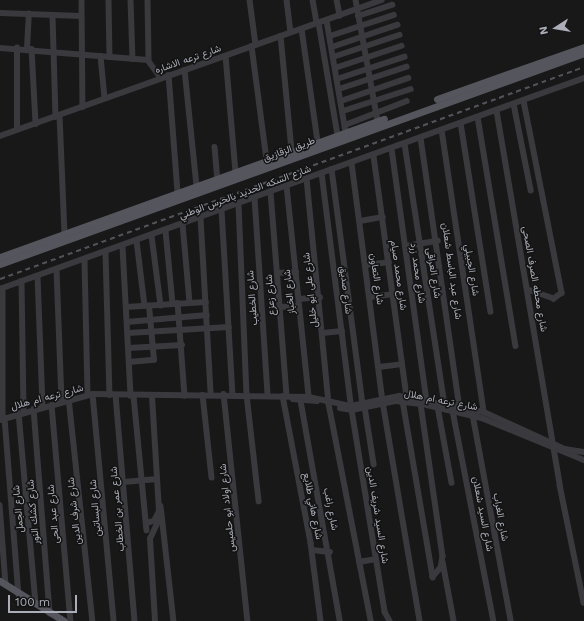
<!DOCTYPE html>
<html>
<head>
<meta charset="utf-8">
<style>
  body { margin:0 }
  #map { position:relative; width:584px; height:621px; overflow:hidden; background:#181819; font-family:"Work Sans",Vazirmatn,sans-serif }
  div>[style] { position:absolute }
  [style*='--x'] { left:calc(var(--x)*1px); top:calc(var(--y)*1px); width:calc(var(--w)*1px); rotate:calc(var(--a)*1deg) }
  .minor>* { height:5.5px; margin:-2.75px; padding:0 2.75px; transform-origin:2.75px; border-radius:2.75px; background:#39393e }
  .major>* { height:7px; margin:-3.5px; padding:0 3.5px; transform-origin:3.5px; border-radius:3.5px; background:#55565d }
  .rail>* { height:1.5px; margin-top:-0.75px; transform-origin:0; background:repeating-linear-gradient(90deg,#525359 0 5px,transparent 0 9px) }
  span { translate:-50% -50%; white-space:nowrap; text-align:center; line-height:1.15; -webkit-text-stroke:3px #131314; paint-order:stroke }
  .street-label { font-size:10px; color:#abaeb8 }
  .north { position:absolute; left:536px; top:8px; width:40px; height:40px; -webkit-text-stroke:3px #131314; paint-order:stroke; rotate:258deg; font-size:11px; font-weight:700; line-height:16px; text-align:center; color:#abaeb8 }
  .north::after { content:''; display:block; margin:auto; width:14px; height:18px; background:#abaeb8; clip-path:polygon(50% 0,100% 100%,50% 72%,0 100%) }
  .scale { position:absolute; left:8px; top:595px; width:69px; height:18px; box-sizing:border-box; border:2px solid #abaeb8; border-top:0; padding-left:5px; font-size:12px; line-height:14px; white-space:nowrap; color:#abaeb8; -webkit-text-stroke:3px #131314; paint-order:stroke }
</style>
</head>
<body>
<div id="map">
  <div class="minor">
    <i style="--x:82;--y:0;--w:107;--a:89.5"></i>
    <i style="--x:109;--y:0;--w:57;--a:89"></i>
    <i style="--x:131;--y:0;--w:59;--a:88.1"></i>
    <i style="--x:148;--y:0;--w:60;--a:89"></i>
    <i style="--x:250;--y:0;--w:45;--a:82.4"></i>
    <i style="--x:287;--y:0;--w:32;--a:83"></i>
    <i style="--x:313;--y:0;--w:23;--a:80"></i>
    <i style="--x:337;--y:0;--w:16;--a:79"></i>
    <i style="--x:356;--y:0;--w:123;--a:79.7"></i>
    <i style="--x:0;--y:13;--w:81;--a:2.1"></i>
    <i style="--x:53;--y:16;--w:101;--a:88.3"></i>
    <i style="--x:358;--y:16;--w:36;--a:-18"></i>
    <i style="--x:327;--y:21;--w:113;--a:80.3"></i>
    <i style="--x:319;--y:23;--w:114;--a:80.4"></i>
    <i style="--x:302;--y:29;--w:114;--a:81.9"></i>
    <i style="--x:281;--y:36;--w:116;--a:84.5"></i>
    <i style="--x:330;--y:36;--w:67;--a:-18.2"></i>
    <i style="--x:252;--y:46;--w:115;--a:82.5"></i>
    <i style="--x:332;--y:47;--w:69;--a:-18.7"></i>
    <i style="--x:0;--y:48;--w:148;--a:4.6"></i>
    <i style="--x:148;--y:60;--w:22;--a:54"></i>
    <i style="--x:27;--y:49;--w:35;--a:-87"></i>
    <i style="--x:32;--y:49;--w:75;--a:86.9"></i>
    <i style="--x:101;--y:56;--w:42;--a:84.6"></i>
    <i style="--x:226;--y:56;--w:117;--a:85.1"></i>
    <i style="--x:333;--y:57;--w:70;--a:-18.4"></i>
    <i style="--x:335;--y:68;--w:70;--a:-18.4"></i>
    <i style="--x:185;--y:70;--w:117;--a:84.1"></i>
    <i style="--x:169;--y:75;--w:118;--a:85.6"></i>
    <i style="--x:337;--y:79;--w:71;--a:-18.2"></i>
    <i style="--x:339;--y:89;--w:71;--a:-18.2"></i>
    <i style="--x:341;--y:101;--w:71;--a:-18.9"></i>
    <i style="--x:524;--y:101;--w:196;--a:78.8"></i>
    <i style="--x:562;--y:293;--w:10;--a:143"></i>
    <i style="--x:554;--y:299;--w:28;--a:-161"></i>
    <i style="--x:514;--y:104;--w:88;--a:78.8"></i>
    <i style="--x:343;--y:111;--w:71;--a:-17.9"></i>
    <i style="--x:497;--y:111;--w:379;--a:80.4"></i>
    <i style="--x:560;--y:485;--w:120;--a:78.5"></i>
    <i style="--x:60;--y:115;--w:119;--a:87.6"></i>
    <i style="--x:478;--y:117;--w:232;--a:80.6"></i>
    <i style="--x:461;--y:123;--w:191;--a:81"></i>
    <i style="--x:345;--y:125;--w:66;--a:-21.2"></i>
    <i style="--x:17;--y:130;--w:82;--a:-90"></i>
    <i style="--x:442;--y:130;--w:285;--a:81.5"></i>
    <i style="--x:0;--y:136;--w:405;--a:-19.6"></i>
    <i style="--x:421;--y:138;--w:272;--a:81.8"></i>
    <i style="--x:405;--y:144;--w:263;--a:81.3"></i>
    <i style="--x:215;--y:147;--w:32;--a:85"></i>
    <i style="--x:392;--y:149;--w:253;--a:82.1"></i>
    <i style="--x:374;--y:156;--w:242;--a:82.2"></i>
    <i style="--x:352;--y:163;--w:240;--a:82.6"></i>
    <i style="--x:332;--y:169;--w:236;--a:82.5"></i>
    <i style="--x:322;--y:173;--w:239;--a:82.8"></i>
    <i style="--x:352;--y:410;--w:205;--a:80.7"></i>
    <i style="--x:385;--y:612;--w:10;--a:61"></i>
    <i style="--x:307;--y:179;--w:226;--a:84.4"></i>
    <i style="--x:329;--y:404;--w:221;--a:79"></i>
    <i style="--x:287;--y:186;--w:212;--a:84"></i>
    <i style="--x:271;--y:192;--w:205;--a:85.5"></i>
    <i style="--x:255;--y:198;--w:198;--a:86.2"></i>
    <i style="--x:239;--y:204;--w:191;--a:87.6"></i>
    <i style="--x:247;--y:395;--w:107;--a:83.5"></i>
    <i style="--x:222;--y:210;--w:184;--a:86.6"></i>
    <i style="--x:201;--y:218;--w:176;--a:86.7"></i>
    <i style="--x:360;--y:221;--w:23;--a:-10"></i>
    <i style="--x:183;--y:224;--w:78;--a:84.9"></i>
    <i style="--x:166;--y:231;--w:73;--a:84.5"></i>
    <i style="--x:152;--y:236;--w:70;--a:82.6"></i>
    <i style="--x:137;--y:241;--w:65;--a:83"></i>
    <i style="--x:405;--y:246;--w:33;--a:-9"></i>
    <i style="--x:123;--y:247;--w:149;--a:86.9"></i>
    <i style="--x:106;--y:253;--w:142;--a:88.4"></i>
    <i style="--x:85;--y:261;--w:134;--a:88.7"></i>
    <i style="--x:366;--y:265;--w:23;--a:-7"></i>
    <i style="--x:57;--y:270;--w:132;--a:87.8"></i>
    <i style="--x:277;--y:273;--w:19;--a:-3"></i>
    <i style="--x:38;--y:276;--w:131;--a:87.8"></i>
    <i style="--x:22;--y:281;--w:131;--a:89.1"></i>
    <i style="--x:3;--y:288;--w:131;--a:90"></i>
    <i style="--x:0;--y:289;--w:621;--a:-19.86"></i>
    <i style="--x:370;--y:297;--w:23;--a:-7"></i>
    <i style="--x:299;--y:299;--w:21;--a:-5"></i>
    <i style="--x:178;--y:303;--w:93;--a:85.7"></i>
    <i style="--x:126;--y:307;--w:80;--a:-3.6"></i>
    <i style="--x:280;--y:307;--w:19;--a:-3"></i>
    <i style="--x:127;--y:322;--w:80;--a:-5"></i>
    <i style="--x:128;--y:333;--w:101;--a:-3.4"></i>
    <i style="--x:323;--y:333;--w:19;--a:-6"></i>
    <i style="--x:129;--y:348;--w:53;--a:-3.2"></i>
    <i style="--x:129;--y:362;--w:25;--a:-5"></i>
    <i style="--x:154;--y:360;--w:54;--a:-95.3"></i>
    <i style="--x:379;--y:367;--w:23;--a:-7"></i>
    <i style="--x:93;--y:394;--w:228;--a:84.7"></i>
    <i style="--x:224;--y:394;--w:228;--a:84"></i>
    <i style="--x:116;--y:395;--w:227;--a:85.2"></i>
    <i style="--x:203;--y:395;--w:83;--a:83.8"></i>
    <i style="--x:134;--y:396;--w:135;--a:84.5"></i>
    <i style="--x:283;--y:396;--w:150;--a:79.2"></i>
    <i style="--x:311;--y:543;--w:79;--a:82.7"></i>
    <i style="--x:69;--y:398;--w:224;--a:83.9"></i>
    <i style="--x:293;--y:399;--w:24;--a:5"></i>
    <i style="--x:301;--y:401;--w:223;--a:79.9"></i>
    <i style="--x:403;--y:401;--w:179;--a:80.3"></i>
    <i style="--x:383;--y:402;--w:222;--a:80.4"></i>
    <i style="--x:421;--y:404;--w:154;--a:81.8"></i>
    <i style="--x:443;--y:556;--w:12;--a:99"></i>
    <i style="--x:441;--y:568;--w:12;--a:132"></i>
    <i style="--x:52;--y:405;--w:217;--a:85"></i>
    <i style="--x:365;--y:407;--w:58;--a:81"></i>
    <i style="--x:438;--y:407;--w:77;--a:79.6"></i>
    <i style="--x:340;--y:408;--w:12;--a:9"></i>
    <i style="--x:352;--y:410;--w:45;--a:-11.6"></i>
    <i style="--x:396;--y:401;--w:31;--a:7"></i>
    <i style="--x:427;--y:405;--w:57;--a:13.3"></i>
    <i style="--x:482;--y:418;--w:110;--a:22.4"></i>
    <i style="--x:34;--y:409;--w:205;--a:85.5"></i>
    <i style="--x:453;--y:411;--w:214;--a:79"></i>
    <i style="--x:19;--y:413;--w:192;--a:84.9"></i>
    <i style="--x:473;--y:415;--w:209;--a:79.5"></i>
    <i style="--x:5;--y:418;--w:177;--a:85.5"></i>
    <i style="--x:0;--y:420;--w:97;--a:-15.6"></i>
    <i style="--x:93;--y:394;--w:216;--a:0.8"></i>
    <i style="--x:309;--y:397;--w:43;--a:12.1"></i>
    <i style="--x:351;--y:406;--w:49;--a:-11.8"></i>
    <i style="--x:399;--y:396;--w:86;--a:10.7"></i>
    <i style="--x:484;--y:412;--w:89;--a:24.6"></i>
    <i style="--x:565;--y:449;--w:19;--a:9"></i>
    <i style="--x:124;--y:482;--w:33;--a:-5"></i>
    <i style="--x:0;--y:505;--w:80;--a:85.7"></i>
    <i style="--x:161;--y:506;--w:116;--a:83.6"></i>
    <i style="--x:147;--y:523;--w:7;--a:-16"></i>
    <i style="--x:154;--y:521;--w:11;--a:-63"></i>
    <i style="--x:159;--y:511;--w:114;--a:-93.5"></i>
    <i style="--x:312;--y:550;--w:18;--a:6"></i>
    <i style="--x:359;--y:562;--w:17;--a:-10"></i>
    <i style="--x:443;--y:562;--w:60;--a:79.4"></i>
    <i style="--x:155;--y:621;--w:82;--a:-93.5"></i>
    <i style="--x:150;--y:539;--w:23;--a:-65"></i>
  </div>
  <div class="major">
    <i style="--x:437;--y:99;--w:156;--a:-19.5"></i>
    <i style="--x:0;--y:257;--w:408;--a:-19.8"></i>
    <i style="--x:0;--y:264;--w:621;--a:-19.86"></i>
    <i style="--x:0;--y:581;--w:75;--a:32"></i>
  </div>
  <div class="rail">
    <i style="--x:0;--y:279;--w:621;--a:-19.95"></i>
  </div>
  <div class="street-label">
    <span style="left:188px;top:59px;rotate:-19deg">شارع ترعه الاشاره</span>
    <span style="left:289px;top:149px;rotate:-20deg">طريق الزقازيق</span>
    <span style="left:245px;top:192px;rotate:-20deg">شارع السكه الحديد بالحرس الوطني</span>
    <span style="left:472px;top:270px;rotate:81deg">شارع الجبيلي</span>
    <span style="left:452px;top:271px;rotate:82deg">شارع عبد الباسط شعلان</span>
    <span style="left:418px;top:273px;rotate:82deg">شارع محمد زرد</span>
    <span style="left:434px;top:273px;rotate:81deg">شارع العراقى</span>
    <span style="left:399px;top:275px;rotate:82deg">شارع محمد صيام</span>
    <span style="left:377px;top:279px;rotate:82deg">شارع التعاون</span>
    <span style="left:535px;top:279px;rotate:80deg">شارع محطه الصرف الصحى</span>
    <span style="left:310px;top:290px;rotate:-96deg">شارع على ابو خليل</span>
    <span style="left:346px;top:290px;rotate:83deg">شارع صديق</span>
    <span style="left:289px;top:292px;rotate:-96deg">شارع الخباز</span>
    <span style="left:270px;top:295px;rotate:-94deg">شارع زعزع</span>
    <span style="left:252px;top:298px;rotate:-94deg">شارع الخطيب</span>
    <span style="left:47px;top:397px;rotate:-15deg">شارع ترعه ام هلال</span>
    <span style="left:441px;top:400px;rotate:11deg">شارع ترعه ام هلال</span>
    <span style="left:313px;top:506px;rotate:79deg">شارع هاني طلايع</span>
    <span style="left:95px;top:508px;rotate:-95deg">شارع البساتين</span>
    <span style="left:227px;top:508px;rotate:-96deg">شارع اولاد ابو حلميس</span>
    <span style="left:18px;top:509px;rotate:-95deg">شارع الجمل</span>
    <span style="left:117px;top:509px;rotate:-95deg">شارع عمر بن الخطاب</span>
    <span style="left:331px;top:509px;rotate:79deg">شارع راغب</span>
    <span style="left:74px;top:511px;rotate:-96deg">شارع شرف الدين</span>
    <span style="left:33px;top:512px;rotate:-95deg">شارع كشك النور</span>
    <span style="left:53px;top:514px;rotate:-95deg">شارع عبد الحى</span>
    <span style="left:483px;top:514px;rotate:79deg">شارع السيد شعلان</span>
    <span style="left:378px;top:515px;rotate:81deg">شارع السيد شريف الدين</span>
    <span style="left:501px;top:517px;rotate:80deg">شارع الغراب</span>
  </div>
  <div class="north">N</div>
  <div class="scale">100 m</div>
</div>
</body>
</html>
